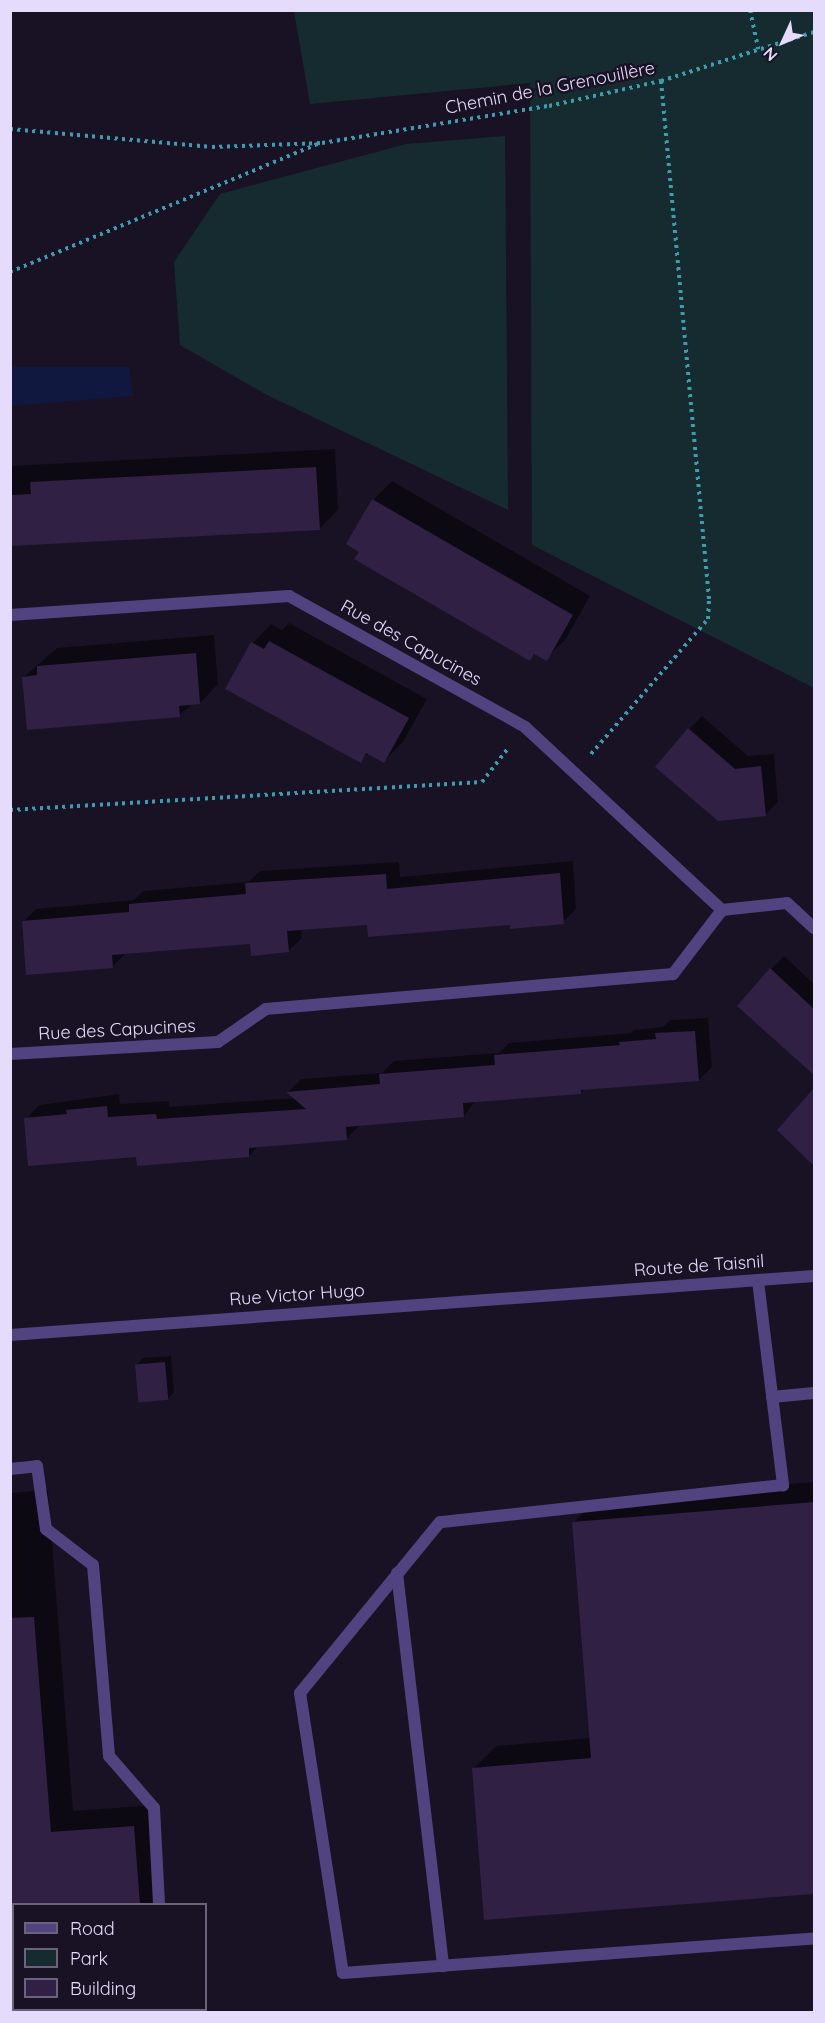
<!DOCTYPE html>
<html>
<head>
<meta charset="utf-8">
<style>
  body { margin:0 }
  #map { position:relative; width:825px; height:2023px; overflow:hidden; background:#191225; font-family:Quicksand,sans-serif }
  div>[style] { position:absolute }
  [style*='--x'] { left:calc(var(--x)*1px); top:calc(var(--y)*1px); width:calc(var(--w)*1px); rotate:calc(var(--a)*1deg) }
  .green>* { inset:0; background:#162b2f }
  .water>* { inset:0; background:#101840 }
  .shadow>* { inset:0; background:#0007 }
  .building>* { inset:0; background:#2f2044; transform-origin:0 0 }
  .path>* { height:4px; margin-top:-2px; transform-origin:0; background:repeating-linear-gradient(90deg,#3e9cac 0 3px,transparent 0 7.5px) }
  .service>* { height:12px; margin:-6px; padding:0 6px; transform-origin:6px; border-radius:6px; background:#51437f }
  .minor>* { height:12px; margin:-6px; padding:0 6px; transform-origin:6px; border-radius:6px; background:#51437f }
  .tertiary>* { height:12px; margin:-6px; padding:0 6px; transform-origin:6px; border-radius:6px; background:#51437f }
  span { translate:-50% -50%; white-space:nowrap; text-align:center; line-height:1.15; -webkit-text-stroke:5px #191225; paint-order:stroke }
  .street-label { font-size:18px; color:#e5dbfb }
  .frame { position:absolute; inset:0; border:12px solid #e5dbfb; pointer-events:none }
  .legend { position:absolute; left:12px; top:1903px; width:195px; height:108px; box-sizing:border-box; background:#191225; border:2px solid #6b627b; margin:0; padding:8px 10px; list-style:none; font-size:18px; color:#e5dbfb }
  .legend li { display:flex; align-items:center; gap:12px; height:30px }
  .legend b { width:30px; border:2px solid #6b627b }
  .north { position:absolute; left:753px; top:12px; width:60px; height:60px; -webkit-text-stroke:4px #191225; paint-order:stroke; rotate:226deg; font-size:16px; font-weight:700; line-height:24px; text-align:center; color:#e5dbfb }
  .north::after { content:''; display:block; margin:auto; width:21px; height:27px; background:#e5dbfb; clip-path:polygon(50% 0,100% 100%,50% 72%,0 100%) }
</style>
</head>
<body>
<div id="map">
  <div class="green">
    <i style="clip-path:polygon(294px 11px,814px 11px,814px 688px,532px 545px,530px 83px,310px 104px)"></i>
    <i style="clip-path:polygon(505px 136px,508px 510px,267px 395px,180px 345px,174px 262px,220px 194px,406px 144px)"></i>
  </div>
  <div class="water">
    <i style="clip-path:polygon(11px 367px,129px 367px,132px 396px,11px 406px)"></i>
  </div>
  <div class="shadow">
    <i style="clip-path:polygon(335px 449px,338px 510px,320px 528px,10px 545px,10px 466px)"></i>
    <i style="clip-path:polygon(392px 481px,590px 596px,565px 640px,546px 659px,536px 653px,529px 659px,348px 543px,373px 500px)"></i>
    <i style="clip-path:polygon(289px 623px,427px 699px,403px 742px,384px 761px,369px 752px,360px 761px,253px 643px,271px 624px,282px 630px)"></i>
    <i style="clip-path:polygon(214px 635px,218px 684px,200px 703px,192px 704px,179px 716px,24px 677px,57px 648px)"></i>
    <i style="clip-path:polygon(702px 716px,748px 756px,774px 754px,778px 802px,765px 815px,689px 729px)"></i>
    <i style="clip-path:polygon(573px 861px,576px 909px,563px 922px,369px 923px,301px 928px,302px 938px,288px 951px,252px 942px,125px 954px,112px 967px,23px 922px,36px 909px,134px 900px,143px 891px,248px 882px,260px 871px,399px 862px,400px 877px)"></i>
    <i style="clip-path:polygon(784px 956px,814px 984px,814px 1039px,809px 1044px,771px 969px)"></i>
    <i style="clip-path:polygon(708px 1018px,712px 1067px,699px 1080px,585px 1088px,581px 1093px,476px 1100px,464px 1116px,360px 1125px,347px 1138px,258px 1146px,249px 1156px,138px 1155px,26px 1119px,39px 1105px,119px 1094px,120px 1104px,169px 1101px,169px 1107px,296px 1098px,288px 1092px,301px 1079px,382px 1073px,394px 1061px,499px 1053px,509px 1043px,631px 1033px,634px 1030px,663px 1027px,670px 1020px)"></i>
    <i style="clip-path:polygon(814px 1090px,814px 1170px,808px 1158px,779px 1130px)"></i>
    <i style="clip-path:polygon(171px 1356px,174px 1392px,168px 1399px,137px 1365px,143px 1358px)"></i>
    <i style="clip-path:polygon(814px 1482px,814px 1892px,486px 1918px,473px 1769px,496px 1746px,591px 1738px,574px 1522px,596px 1500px)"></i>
    <i style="clip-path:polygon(48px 1490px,73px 1811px,156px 1805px,164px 1904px,14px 1904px,14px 2010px,72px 2010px,10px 2012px,10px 1493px)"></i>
  </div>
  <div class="building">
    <i style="clip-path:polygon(316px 467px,320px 530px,10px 546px,10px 495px,31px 494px,30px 482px)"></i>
    <i style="clip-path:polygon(372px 499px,573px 615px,547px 661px,534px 654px,530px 661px,354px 559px,359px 552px,346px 544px)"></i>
    <i style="clip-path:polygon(269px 641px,409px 718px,384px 763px,366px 753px,361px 763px,225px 689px,251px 642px,264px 649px)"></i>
    <i style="clip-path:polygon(196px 653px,200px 704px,179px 706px,180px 717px,27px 730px,22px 677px,37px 675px,37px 666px)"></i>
    <i style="clip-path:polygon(688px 728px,735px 769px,761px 766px,766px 816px,718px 821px,655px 767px)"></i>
    <i style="clip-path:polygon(560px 873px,564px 924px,510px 929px,510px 925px,368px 937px,367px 925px,287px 931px,289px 952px,251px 956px,250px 944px,112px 955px,113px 968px,26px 975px,22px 921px,129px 912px,129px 904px,246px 894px,245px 883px,386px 874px,387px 889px)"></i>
    <i style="clip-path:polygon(770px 968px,814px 1009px,814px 1075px,737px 1006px)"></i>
    <i style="clip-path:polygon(695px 1031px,699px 1081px,581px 1090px,581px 1094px,463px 1103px,464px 1117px,346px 1127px,347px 1140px,249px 1148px,249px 1157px,137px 1166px,136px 1157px,28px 1166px,24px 1118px,67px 1114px,66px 1110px,107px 1106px,108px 1117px,156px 1114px,157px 1119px,306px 1109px,286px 1092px,380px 1084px,379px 1074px,495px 1065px,494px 1055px,620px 1045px,619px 1042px,656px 1039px,655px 1033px)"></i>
    <i style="clip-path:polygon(814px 1088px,814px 1166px,777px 1130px)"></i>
    <i style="left:165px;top:1362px;width:38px;height:30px;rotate:85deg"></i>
    <i style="clip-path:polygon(814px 1502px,814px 1894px,484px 1920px,472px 1768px,591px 1758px,572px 1522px)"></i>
    <i style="clip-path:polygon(34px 1617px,51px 1832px,134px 1826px,140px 1905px,10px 1905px,10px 1618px)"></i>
  </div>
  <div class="path">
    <i style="--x:750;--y:10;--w:40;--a:78"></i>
    <i style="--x:10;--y:129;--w:203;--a:5.1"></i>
    <i style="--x:212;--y:147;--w:110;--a:-2.1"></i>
    <i style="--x:322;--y:143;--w:230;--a:-9.3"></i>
    <i style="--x:549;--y:106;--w:115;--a:-12.6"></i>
    <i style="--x:661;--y:81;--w:161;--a:-17.8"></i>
    <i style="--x:10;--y:272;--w:334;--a:-22.6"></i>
    <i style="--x:591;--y:754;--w:179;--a:-49.1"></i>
    <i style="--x:708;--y:619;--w:20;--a:-87"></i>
    <i style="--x:709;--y:599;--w:520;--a:-95.29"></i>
    <i style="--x:10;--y:810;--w:473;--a:-3.4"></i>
    <i style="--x:482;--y:782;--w:44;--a:-52.4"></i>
  </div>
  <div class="service">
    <i style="--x:758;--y:1281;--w:206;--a:83"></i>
    <i style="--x:783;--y:1485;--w:345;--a:173.8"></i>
    <i style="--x:440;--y:1522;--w:221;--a:129.3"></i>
    <i style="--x:300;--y:1693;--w:283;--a:81.3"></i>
    <i style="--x:343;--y:1973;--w:472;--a:-4.2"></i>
    <i style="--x:772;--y:1397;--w:42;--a:-5.4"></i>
    <i style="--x:10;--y:1469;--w:27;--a:-6"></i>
    <i style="--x:37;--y:1466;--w:64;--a:81.9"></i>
    <i style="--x:46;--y:1529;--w:59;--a:37.5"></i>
    <i style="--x:93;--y:1565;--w:192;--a:85.2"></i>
    <i style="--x:109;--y:1756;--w:69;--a:49.1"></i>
    <i style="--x:154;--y:1808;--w:96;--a:87"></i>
    <i style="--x:397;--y:1573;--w:396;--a:83.3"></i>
    <i style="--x:164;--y:2010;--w:2;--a:90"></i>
  </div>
  <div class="minor">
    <i style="--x:10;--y:615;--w:280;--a:-3.9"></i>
    <i style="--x:289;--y:596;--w:270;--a:29"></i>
    <i style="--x:525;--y:727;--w:269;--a:42.9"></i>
    <i style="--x:722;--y:910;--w:81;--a:127.4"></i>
    <i style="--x:673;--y:974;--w:409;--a:175.1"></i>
    <i style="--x:266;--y:1009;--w:58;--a:145.5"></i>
    <i style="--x:218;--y:1042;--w:208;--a:176.7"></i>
    <i style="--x:722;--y:910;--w:65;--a:-6.1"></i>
    <i style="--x:787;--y:903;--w:37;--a:43"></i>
  </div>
  <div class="tertiary">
    <i style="--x:10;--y:1335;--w:806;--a:-4.2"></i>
  </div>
  <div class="street-label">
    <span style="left:550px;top:88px;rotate:-11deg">Chemin de la Grenouillère</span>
    <span style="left:411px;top:643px;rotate:29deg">Rue des Capucines</span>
    <span style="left:117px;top:1030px;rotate:-3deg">Rue des Capucines</span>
    <span style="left:699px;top:1266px;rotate:-4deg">Route de Taisnil</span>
    <span style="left:297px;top:1295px;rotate:-4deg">Rue Victor Hugo</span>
  </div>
  <div class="frame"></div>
  <ul class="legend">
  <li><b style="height:8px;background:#51437f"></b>Road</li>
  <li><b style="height:16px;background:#162b2f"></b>Park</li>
  <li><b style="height:16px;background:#2f2044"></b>Building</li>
  </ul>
  <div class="north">N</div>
</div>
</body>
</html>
